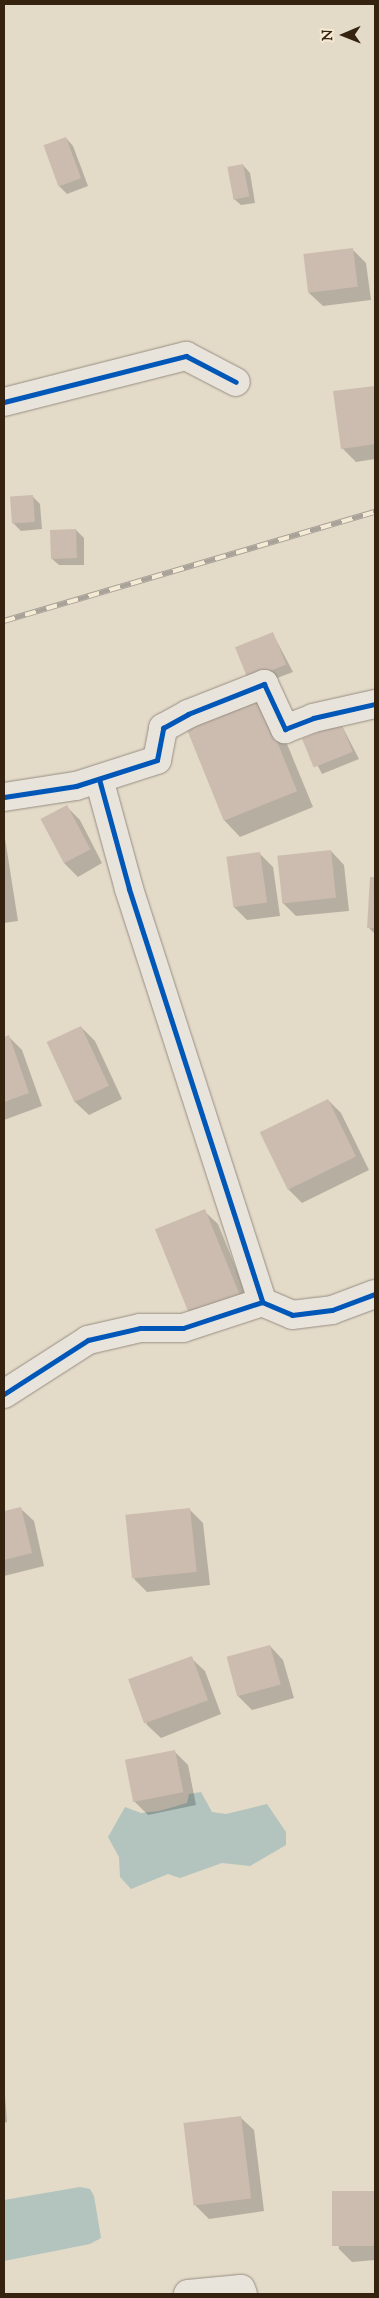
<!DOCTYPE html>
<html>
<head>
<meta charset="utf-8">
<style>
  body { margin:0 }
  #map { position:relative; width:379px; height:2298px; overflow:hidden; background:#e4dac8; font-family:"Sorts Mill Goudy",serif }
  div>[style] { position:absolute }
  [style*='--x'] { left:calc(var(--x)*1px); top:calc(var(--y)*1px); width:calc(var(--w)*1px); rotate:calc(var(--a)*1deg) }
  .water>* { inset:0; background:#b2c4bd }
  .shadow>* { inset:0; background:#0003 }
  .building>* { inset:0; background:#ccbcb0; transform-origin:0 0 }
  .roads { filter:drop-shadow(0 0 1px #968e82) drop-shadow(0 0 1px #968e82) }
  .street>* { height:28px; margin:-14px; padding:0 14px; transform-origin:14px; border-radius:14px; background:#e9e4db }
  .rail>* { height:5.5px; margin-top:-2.75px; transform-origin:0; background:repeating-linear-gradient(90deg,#f5ead3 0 11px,#a8a299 0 22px); box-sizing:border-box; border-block:1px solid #a8a299 }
  .cycleway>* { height:5px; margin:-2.5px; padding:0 2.5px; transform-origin:2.5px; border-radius:2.5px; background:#0057b8 }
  span { translate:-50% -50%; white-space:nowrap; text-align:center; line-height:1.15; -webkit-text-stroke:5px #f5ead3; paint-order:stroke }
  .frame { position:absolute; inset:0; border:5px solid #36230f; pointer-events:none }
  .north { position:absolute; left:319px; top:10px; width:50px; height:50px; -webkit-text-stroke:4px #f5ead3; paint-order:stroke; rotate:269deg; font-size:14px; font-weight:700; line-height:20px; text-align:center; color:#36230f }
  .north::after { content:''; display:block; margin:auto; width:18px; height:22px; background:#36230f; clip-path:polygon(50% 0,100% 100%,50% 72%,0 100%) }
</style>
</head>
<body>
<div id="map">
  <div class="water">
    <i style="clip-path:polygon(201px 1792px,212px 1812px,226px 1814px,267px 1804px,286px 1832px,286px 1845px,250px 1866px,222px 1863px,180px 1878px,168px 1874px,131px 1889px,120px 1877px,119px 1857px,108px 1837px,125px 1807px,141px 1813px,159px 1811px,187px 1803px,189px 1794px)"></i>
    <i style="clip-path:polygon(80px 2187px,90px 2189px,94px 2196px,101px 2238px,90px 2244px,4px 2261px,4px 2200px)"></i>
  </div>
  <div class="shadow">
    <i style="clip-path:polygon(66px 138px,73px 146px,88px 186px,67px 194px,59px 186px)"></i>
    <i style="clip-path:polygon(243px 165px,250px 173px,255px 203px,241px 205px,233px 198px)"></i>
    <i style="clip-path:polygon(352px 249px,366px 263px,371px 300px,323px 306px,309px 293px)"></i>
    <i style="clip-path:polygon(375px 387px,375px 459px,356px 462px,342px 448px,335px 393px)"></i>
    <i style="clip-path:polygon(32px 496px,40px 504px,42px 529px,21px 531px,13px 523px)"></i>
    <i style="clip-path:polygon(76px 530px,84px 538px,84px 565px,59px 565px,51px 558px)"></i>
    <i style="clip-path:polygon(273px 634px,293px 672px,256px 686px)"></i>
    <i style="clip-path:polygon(273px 710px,313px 807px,240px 837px,224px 820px)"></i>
    <i style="clip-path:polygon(341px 724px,359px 759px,322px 774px,304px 739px)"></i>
    <i style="clip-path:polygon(67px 807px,80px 820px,102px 863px,78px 877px,64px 863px)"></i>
    <i style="clip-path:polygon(4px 832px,18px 921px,4px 923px)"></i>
    <i style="clip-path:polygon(331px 851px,344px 865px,349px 911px,296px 916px,283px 903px)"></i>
    <i style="clip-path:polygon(260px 854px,273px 867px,280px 916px,247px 920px,234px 907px)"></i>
    <i style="clip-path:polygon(371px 878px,375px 879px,375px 934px,368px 927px)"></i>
    <i style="clip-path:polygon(81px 1027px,95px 1041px,122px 1099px,89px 1115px,75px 1102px,48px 1043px)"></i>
    <i style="clip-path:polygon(8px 1036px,22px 1050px,42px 1106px,4px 1120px,4px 1038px)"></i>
    <i style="clip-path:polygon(328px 1100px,341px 1113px,369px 1170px,302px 1203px,288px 1189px)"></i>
    <i style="clip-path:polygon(204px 1211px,218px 1224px,252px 1308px,204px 1328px)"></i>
    <i style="clip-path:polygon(20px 1508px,34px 1521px,44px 1566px,4px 1576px,4px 1512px)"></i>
    <i style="clip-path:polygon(189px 1509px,203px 1523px,210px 1585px,147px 1592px,134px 1579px)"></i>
    <i style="clip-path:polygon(270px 1646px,283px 1660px,294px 1698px,252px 1710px,238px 1696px)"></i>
    <i style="clip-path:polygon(191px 1658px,205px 1671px,221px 1714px,161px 1738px,147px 1725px,130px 1682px)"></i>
    <i style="clip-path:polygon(175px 1752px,188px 1765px,196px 1805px,148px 1815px,134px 1801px)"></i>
    <i style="clip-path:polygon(4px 2081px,7px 2122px,4px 2123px)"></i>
    <i style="clip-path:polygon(240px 2117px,254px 2130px,264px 2211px,209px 2219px,195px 2205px)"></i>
    <i style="clip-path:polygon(375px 2192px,375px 2260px,352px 2262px,339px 2249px,334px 2196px)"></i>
  </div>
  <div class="building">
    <i style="left:66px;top:137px;width:44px;height:24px;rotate:70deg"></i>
    <i style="left:243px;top:164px;width:33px;height:16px;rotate:79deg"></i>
    <i style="left:353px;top:248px;width:39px;height:50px;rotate:83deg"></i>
    <i style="clip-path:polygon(375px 386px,375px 444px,341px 449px,333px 391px)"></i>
    <i style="left:33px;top:495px;width:27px;height:23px;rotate:86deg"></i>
    <i style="left:76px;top:529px;width:29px;height:26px;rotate:88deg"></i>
    <i style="left:273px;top:632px;width:35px;height:41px;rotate:68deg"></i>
    <i style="left:257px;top:692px;width:107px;height:79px;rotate:68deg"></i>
    <i style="left:341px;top:723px;width:31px;height:42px;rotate:68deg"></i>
    <i style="left:67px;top:805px;width:50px;height:30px;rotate:62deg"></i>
    <i style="left:331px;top:850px;width:48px;height:54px;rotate:84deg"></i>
    <i style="left:260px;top:852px;width:51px;height:34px;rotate:82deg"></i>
    <i style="clip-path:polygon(370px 877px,375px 877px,375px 928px,367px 928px)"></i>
    <i style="left:81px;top:1026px;width:66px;height:38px;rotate:65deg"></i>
    <i style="clip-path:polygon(9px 1035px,29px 1093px,4px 1102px,4px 1037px)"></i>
    <i style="left:328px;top:1099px;width:64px;height:76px;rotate:64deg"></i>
    <i style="left:205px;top:1209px;width:93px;height:54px;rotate:68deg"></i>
    <i style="clip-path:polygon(21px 1507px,32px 1553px,4px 1560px,4px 1511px)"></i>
    <i style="left:190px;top:1508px;width:64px;height:65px;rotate:84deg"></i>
    <i style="left:270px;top:1645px;width:41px;height:45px;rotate:75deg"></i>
    <i style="left:192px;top:1656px;width:47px;height:68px;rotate:70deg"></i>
    <i style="left:175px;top:1750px;width:43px;height:51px;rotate:79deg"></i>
    <i style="left:241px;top:2116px;width:83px;height:58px;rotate:83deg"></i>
    <i style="left:375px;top:2191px;width:55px;height:43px;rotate:90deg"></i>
  </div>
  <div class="roads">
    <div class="street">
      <i style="--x:4;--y:402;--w:188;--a:-14.2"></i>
      <i style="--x:186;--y:356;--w:56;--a:27.5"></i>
      <i style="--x:99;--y:779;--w:114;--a:74.7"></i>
      <i style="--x:129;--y:889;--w:434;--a:72.1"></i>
      <i style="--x:262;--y:1302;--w:33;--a:23"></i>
      <i style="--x:292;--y:1315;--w:40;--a:-7.1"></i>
      <i style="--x:332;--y:1310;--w:46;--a:-20.4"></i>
      <i style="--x:4;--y:797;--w:73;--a:-8.7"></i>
      <i style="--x:76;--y:786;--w:85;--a:-17.8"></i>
      <i style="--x:157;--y:760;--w:33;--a:-79"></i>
      <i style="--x:163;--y:728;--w:29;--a:-29"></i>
      <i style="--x:188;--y:714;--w:82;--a:-21.5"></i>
      <i style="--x:264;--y:684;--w:50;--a:65"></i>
      <i style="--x:285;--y:729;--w:30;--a:-21"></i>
      <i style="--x:313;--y:718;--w:64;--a:-12.7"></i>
      <i style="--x:4;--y:1394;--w:100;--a:-32.7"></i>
      <i style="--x:88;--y:1340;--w:53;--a:-13"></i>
      <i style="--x:140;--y:1328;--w:43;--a:0"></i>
      <i style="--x:183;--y:1328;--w:83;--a:-18.2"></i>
      <i style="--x:188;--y:2294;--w:53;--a:-5.4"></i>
      <i style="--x:241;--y:2289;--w:5;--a:68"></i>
    </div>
  </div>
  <div class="rail">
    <i style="--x:4;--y:621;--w:387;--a:-16.4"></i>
  </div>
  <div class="cycleway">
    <i style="--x:4;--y:402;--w:188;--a:-14.2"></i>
    <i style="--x:186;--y:356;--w:56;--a:27.5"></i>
    <i style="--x:99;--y:779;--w:114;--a:74.7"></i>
    <i style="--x:129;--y:889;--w:434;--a:72.1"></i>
    <i style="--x:262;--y:1302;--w:33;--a:23"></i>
    <i style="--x:292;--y:1315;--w:40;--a:-7.1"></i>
    <i style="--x:332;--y:1310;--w:46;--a:-20.4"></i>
    <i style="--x:4;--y:797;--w:73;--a:-8.7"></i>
    <i style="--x:76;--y:786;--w:85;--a:-17.8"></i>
    <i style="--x:157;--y:760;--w:33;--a:-79"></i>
    <i style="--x:163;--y:728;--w:29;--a:-29"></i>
    <i style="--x:188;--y:714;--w:82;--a:-21.5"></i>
    <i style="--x:264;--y:684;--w:50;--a:65"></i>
    <i style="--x:285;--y:729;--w:30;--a:-21"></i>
    <i style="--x:313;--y:718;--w:64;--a:-12.7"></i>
    <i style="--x:4;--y:1394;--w:100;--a:-32.7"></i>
    <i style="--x:88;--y:1340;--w:53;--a:-13"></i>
    <i style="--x:140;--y:1328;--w:43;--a:0"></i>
    <i style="--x:183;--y:1328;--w:83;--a:-18.2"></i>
  </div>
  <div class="frame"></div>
  <div class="north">N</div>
</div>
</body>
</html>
